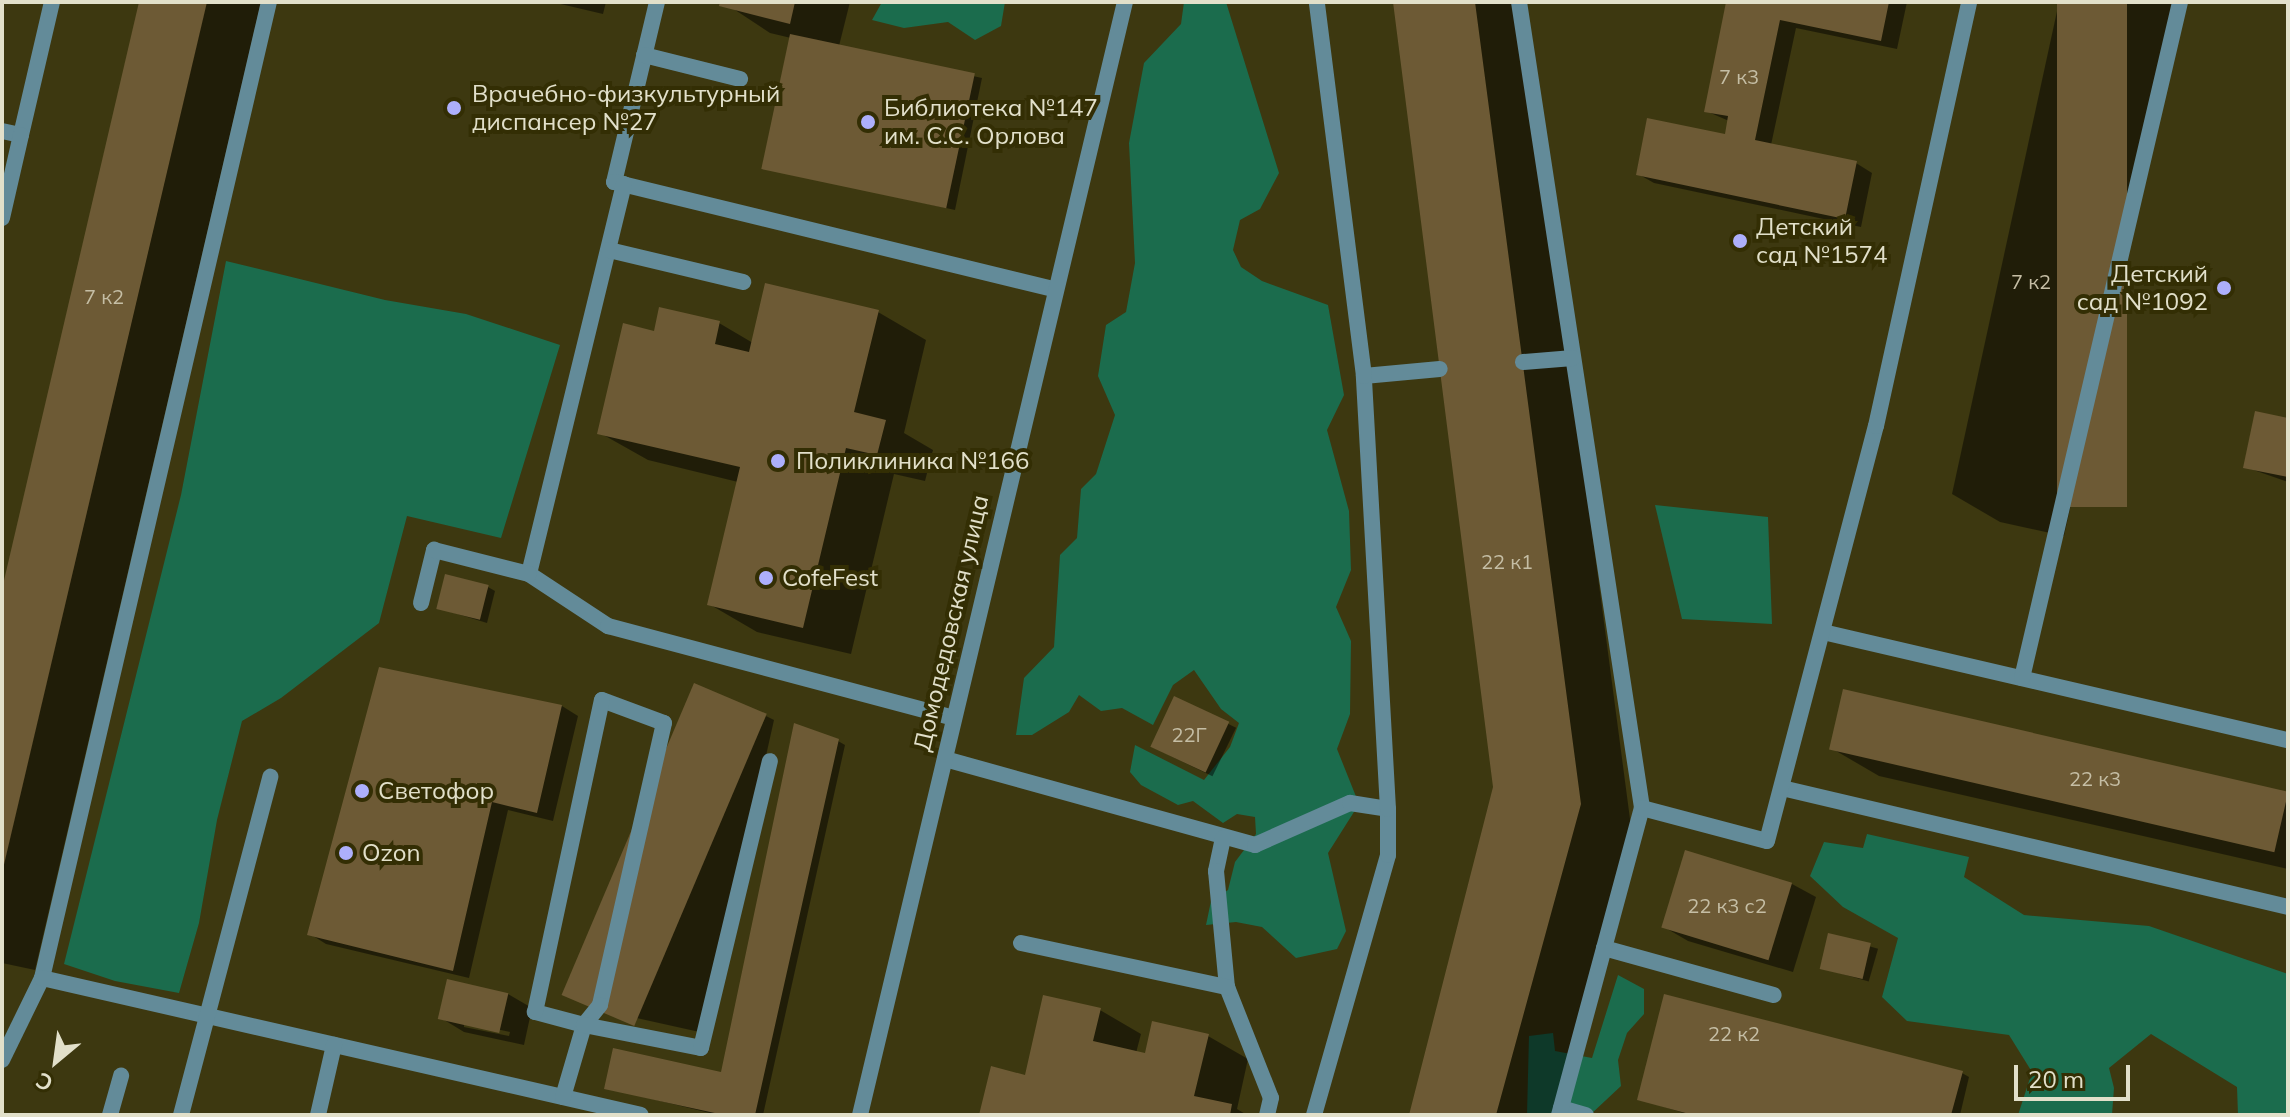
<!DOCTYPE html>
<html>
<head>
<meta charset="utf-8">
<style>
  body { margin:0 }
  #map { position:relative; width:2290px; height:1117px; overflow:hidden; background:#3d3810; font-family:Mulish,sans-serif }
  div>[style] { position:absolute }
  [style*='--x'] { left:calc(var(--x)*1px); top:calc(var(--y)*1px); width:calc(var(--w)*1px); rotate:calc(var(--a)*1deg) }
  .green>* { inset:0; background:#1b6c4d }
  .shadow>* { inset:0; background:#0007; transform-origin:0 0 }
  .building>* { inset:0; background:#6d5a35; transform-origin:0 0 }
  .service>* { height:16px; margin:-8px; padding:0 8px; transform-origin:8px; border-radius:8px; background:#638b99 }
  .tertiary>* { height:16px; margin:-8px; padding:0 8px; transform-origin:8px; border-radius:8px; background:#638b99 }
  .dots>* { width:22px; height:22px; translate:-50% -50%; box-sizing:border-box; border:4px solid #332e04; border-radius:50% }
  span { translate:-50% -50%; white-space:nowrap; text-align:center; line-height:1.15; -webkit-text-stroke:8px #332e04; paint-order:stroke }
  .number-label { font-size:20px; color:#c5bea5 }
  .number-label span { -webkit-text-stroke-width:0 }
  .poi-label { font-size:24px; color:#e2e0ca }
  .left { translate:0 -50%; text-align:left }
  .right { translate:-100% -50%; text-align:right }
  .street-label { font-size:24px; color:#e2e0ca }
  .frame { position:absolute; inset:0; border:4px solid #e2e0ca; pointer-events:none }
  .north { position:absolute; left:16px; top:1021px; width:80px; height:80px; -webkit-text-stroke:6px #332e04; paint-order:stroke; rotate:209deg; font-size:22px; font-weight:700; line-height:32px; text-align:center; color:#e2e0ca }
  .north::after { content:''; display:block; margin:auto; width:28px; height:36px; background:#e2e0ca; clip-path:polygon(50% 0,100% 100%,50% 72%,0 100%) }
  .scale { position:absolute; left:2014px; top:1065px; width:116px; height:36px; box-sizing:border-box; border:4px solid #e2e0ca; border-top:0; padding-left:10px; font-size:24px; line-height:28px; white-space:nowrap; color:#e2e0ca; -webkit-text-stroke:6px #332e04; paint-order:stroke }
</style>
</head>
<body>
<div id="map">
  <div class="green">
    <i style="clip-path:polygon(882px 2px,1005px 2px,1001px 26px,975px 40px,948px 22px,904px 28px,872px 20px)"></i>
    <i style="clip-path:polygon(1184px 2px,1226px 2px,1279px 173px,1260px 209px,1240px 220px,1233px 250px,1241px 267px,1262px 281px,1328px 305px,1344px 395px,1327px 430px,1349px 511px,1351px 570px,1336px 607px,1351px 641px,1350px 714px,1337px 749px,1359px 804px,1328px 853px,1346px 931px,1337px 949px,1296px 958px,1262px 927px,1236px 922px,1206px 925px,1211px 901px,1228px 890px,1235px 862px,1256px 834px,1255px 817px,1237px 814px,1223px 823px,1193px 801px,1178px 805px,1141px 785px,1130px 772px,1135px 745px,1204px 780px,1230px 747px,1239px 723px,1221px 709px,1194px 670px,1173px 685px,1153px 725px,1122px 708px,1101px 711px,1079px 695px,1069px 712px,1032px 735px,1016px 735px,1024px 678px,1054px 647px,1060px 555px,1077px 538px,1081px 489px,1096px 474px,1115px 415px,1098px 376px,1106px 325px,1126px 312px,1135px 263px,1129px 143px,1144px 63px,1181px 24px)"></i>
    <i style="clip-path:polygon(226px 261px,385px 300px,466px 314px,560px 345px,501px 538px,407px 516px,379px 623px,281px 698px,242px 721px,217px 820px,199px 923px,179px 993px,115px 981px,64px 964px,181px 495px)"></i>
    <i style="clip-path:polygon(1655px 505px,1768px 517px,1772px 624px,1682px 619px)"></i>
    <i style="clip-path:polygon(1867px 834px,1969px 857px,1964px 877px,2024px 915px,2149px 926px,2288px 974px,2288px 1115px,2238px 1115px,2237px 1087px,2151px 1034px,2109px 1068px,2114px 1088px,2112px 1115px,2018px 1115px,2032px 1072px,2009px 1035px,1907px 1021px,1882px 997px,1898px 938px,1843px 907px,1810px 876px,1824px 842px,1863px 848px)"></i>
    <i style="clip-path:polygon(1618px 975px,1644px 989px,1644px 1014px,1627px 1033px,1618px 1060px,1621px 1086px,1590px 1115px,1527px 1115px,1529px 1036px,1553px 1033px,1555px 1051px,1592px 1058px)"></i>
  </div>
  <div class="shadow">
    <i style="clip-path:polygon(141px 2px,261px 2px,35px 970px,2px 963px,2px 598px)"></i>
    <i style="clip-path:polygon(552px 2px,606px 2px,603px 14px)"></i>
    <i style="clip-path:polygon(723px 2px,850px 2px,839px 46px,982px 78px,955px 210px,765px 168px,791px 38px,770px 33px)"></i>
    <i style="clip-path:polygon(1395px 2px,1522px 2px,1632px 834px,1555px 1115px,1411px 1115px,1495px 787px)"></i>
    <i style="clip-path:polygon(1728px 2px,1907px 2px,1897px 49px,1796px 28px,1771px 145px,1856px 163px,1872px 173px,1861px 227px,1654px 183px,1638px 174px,1726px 137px,1729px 121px,1706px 111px)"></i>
    <i style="clip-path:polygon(2059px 2px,2181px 2px,2064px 536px,2000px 522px,1952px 494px)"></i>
    <i style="clip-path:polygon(878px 312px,926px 340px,904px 433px,933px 450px,925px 481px,894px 474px,851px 654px,757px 632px,709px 604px,738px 482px,648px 460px,600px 433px,655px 333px,719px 323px,753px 343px)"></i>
    <i style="clip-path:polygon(2288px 420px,2288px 482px,2245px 467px)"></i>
    <i style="clip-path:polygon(488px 587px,495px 591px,487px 623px,438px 608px)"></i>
    <i style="left:1175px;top:698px;width:68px;height:54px;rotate:26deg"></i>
    <i style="clip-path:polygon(562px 706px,578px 716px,553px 821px,508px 810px,469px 978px,326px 944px,310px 934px)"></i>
    <i style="clip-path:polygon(766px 716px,774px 720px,704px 1033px,632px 1017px,624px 1013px)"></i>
    <i style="clip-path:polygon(838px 741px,845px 745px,763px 1115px,718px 1115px,607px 1088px,723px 1074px)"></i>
    <i style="clip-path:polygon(1831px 748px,2288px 793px,2288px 869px,1879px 776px)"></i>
    <i style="clip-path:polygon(1686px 853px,1792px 884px,1816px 897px,1793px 972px,1688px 941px,1664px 927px)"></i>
    <i style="left:1830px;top:935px;width:50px;height:34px;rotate:16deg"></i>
    <i style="clip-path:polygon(evenodd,449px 982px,508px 994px,532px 1008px,524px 1045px,464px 1032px,441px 1018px,449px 982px,464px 1022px,510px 1032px,509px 1036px,464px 1027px,464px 1022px)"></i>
    <i style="clip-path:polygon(1100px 1010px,1141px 1034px,1136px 1053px,1146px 1056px,1208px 1036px,1248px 1059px,1237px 1109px,1247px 1115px,981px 1115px)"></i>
    <i style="clip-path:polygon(1962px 1073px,1969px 1077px,1960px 1115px,1690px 1115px,1639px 1099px)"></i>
  </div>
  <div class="building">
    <i style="clip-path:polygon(139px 2px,207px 2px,2px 873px,2px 589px)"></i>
    <i style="clip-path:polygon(720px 2px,795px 2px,790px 24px,719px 6px)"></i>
    <i style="clip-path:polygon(1393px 2px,1475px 2px,1581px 804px,1496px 1115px,1409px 1115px,1493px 787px)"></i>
    <i style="clip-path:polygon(1726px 2px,1889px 2px,1881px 41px,1780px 20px,1755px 140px,1857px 161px,1845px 219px,1636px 175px,1647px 118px,1725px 134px,1728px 116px,1704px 112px)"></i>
    <i style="left:2057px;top:2px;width:70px;height:505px"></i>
    <i style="left:790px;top:34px;width:189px;height:138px;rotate:12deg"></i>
    <i style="clip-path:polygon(765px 283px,879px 310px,854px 412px,886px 420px,877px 455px,846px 448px,803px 628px,707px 605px,740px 467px,597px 434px,623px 323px,654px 331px,659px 307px,720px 321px,715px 344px,749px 352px)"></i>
    <i style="clip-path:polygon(2255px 411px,2288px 418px,2288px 477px,2243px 468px)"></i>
    <i style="left:445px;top:574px;width:45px;height:36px;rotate:14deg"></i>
    <i style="clip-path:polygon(379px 667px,562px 705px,537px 813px,492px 802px,453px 971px,307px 935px)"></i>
    <i style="left:694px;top:683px;width:79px;height:339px;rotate:23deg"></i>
    <i style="left:1843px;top:689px;width:457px;height:62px;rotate:13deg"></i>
    <i style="left:1174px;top:696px;width:61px;height:56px;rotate:25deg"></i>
    <i style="clip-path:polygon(794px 723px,839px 739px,755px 1115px,724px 1115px,604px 1089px,613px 1048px,721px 1072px)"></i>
    <i style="left:1685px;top:850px;width:112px;height:81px;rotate:17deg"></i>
    <i style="left:1828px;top:933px;width:44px;height:37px;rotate:13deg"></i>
    <i style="left:447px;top:979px;width:63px;height:41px;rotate:13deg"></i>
    <i style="clip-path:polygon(1664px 994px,1963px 1071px,1951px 1115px,1693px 1115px,1637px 1100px)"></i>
    <i style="clip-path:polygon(1043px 995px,1101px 1008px,1093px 1041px,1145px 1053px,1152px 1021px,1209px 1034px,1194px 1096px,1232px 1104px,1230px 1115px,979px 1115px,991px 1066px,1025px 1075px)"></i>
  </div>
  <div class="service">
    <i style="--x:657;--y:2;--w:185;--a:103.4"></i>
    <i style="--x:614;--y:182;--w:452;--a:13.7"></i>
    <i style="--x:1519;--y:2;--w:815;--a:81.32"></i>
    <i style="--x:644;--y:55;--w:99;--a:14"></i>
    <i style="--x:2;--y:131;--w:19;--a:12"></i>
    <i style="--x:21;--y:135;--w:137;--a:-76.9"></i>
    <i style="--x:624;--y:184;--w:401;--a:103.7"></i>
    <i style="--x:529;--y:574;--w:95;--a:33.4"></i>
    <i style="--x:608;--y:626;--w:358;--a:14.9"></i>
    <i style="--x:2;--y:218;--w:85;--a:-77.1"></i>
    <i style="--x:609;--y:250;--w:138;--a:13.4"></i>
    <i style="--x:1523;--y:362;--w:50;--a:-4.6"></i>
    <i style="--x:1364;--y:376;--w:76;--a:-5.3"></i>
    <i style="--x:421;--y:603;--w:55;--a:-76.2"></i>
    <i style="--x:434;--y:550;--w:98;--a:14.2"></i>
    <i style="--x:1823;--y:632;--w:477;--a:13.1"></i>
    <i style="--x:2022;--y:678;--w:694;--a:-76.84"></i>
    <i style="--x:602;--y:700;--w:66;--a:20.4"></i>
    <i style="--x:664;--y:723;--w:289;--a:102.8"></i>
    <i style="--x:600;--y:1005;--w:26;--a:129"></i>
    <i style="--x:584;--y:1025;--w:51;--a:-165.1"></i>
    <i style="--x:535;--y:1012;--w:319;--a:-77.9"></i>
    <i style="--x:945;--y:759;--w:322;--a:15.5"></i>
    <i style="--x:1255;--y:845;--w:104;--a:-23.9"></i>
    <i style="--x:1350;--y:803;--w:38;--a:9"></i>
    <i style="--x:1782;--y:788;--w:520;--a:13.23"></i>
    <i style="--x:1223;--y:838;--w:34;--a:102"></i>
    <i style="--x:1216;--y:871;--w:117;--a:84.6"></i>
    <i style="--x:1227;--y:987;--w:119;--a:68.4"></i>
    <i style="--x:1271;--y:1098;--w:17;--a:103"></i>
    <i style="--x:1021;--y:943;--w:211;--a:12.1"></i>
    <i style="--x:1604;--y:948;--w:176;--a:15.5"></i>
    <i style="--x:42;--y:978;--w:1002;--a:-76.91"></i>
    <i style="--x:2;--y:1060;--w:91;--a:-64"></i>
    <i style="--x:42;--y:978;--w:614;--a:12.88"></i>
    <i style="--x:563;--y:1097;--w:75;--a:-73.7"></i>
    <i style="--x:584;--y:1025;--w:119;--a:11.1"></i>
    <i style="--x:701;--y:1048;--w:295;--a:-76.5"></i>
    <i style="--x:1561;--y:1108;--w:26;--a:16"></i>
    <i style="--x:110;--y:1115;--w:41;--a:-74.2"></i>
    <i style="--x:181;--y:1115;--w:350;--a:-75.2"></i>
    <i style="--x:318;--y:1115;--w:72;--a:-77.1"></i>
    <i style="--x:1314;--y:1115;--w:270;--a:-74.1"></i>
    <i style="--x:1388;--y:855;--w:46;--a:-90"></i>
    <i style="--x:1388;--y:809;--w:434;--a:-93.2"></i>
    <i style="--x:1364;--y:376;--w:377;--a:-97.2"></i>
    <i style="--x:1559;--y:1115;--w:318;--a:-74.9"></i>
    <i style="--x:1642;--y:808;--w:129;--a:14.8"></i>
    <i style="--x:1767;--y:841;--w:429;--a:-75.3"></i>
    <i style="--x:1876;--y:426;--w:434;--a:-77.6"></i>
  </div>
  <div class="tertiary">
    <i style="--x:860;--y:1115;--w:1144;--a:-76.61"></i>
  </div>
  <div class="dots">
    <i style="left:454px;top:108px;background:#adaffb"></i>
    <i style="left:868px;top:122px;background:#adaffb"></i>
    <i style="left:1740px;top:241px;background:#adaffb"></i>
    <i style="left:2224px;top:288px;background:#adaffb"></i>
    <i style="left:778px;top:461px;background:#adaffb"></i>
    <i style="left:766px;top:578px;background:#adaffb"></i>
    <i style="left:362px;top:791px;background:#adaffb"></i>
    <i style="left:346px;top:853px;background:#adaffb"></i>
  </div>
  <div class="number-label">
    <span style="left:1739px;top:76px">7 к3</span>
    <span style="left:2031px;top:281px">7 к2</span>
    <span style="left:104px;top:296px">7 к2</span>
    <span style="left:1507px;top:561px">22 к1</span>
    <span style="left:1189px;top:734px">22Г</span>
    <span style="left:2095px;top:778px">22 к3</span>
    <span style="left:1727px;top:905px">22 к3 с2</span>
    <span style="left:1734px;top:1033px">22 к2</span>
  </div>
  <div class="poi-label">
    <span class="left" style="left:472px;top:108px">Врачебно-физкультурный<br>диспансер №27</span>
    <span class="left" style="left:884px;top:122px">Библиотека №147<br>им. С.С. Орлова</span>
    <span class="left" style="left:1756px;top:241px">Детский<br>сад №1574</span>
    <span class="right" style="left:2208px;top:288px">Детский<br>сад №1092</span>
    <span class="left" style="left:796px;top:461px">Поликлиника №166</span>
    <span class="left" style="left:782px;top:578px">CofeFest</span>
    <span class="left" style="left:378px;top:791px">Светофор</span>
    <span class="left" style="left:362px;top:853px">Ozon</span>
  </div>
  <div class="street-label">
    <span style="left:951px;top:623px;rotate:-77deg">Домодедовская улица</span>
  </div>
  <div class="frame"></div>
  <div class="north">С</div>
  <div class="scale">20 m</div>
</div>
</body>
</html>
